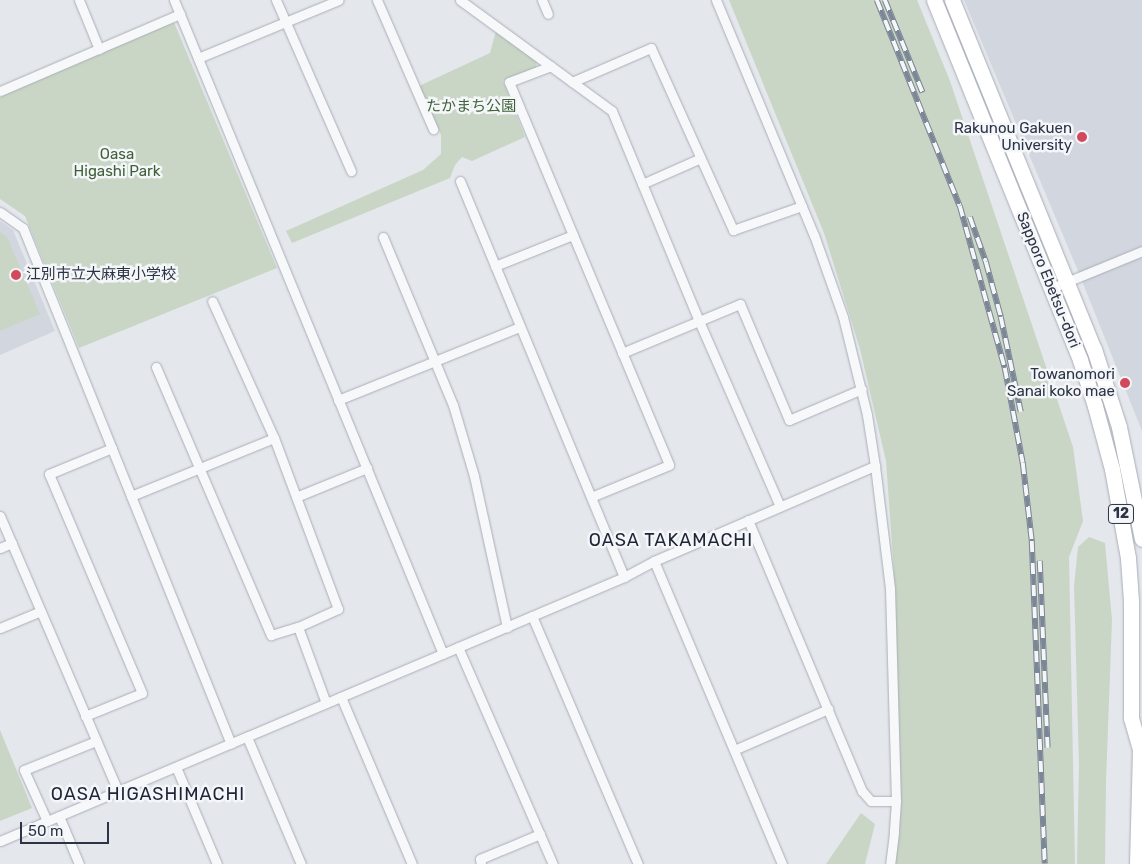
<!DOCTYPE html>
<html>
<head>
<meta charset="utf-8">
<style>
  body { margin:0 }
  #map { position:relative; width:1142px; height:864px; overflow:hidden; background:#e4e7ec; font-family:Rubik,"Noto Sans JP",sans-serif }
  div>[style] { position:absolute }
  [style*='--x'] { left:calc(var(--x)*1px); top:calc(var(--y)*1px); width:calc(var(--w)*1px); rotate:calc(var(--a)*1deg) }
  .built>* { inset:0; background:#d2d6de }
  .green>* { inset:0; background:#c9d6c5 }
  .roads { filter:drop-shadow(0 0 1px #a9aeb7) drop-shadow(0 0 1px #a9aeb7) }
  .minor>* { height:9px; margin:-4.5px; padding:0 4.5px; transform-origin:4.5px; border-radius:4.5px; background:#f7f8fa }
  .trunk>* { height:15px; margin:-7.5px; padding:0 7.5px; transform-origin:7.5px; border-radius:7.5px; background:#fff }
  .rail>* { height:5.5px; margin-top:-2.75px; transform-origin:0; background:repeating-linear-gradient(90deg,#f4f6f9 0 11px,#7d8696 0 22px); box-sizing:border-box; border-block:1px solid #7d8696 }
  .dots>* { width:14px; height:14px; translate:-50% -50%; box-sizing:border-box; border:2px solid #f4f6f9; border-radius:50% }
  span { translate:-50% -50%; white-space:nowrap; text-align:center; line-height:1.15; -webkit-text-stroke:5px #f4f6f9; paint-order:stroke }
  .shield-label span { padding:1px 4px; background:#f4f6f9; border:1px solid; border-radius:4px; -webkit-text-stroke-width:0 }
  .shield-label { font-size:14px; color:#2b3445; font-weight:700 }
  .park-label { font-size:15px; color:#3f6138 }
  .poi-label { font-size:15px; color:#2b3445 }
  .right { translate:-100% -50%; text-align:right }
  .left { translate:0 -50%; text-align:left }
  .street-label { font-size:15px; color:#2b3445 }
  .quarter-label { font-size:18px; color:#1d2536; letter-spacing:1px }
  .scale { position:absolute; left:20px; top:822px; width:89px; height:22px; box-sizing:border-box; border:2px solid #2b3445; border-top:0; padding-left:6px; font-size:15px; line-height:18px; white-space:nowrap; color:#2b3445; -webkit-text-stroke:4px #f4f6f9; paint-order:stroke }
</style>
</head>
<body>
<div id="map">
  <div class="built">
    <i style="clip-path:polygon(964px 0,1142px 0,1142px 431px,1076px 266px)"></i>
    <i style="clip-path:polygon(0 221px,13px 230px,55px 331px,0 355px)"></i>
  </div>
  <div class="green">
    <i style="clip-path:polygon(729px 0,917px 0,950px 81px,1073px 447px,1083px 521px,1069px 557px,1075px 864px,888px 864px,892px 798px,895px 653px,894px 572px,886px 461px,860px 349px,824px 233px)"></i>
    <i style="clip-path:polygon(173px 20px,277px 268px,79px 348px,25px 216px,0 199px,0 97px)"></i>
    <i style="clip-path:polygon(496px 31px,537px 62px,536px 68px,503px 81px,525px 137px,472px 161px,462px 157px,455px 165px,450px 178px,292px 243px,286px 231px,423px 170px,441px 154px,441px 135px,419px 86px,490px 53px)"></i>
    <i style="clip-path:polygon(0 232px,7px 237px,40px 314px,0 331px)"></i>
    <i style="clip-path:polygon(1089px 537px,1105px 543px,1112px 620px,1106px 782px,1105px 864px,1077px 864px,1079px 765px,1074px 586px,1078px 547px)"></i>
    <i style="clip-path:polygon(0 730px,32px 808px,0 821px)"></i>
    <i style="clip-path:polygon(861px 813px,875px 824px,865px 864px,826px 864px)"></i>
  </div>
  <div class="roads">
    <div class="minor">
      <i style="--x:79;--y:0;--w:53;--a:67.8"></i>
      <i style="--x:174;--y:0;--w:707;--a:67.64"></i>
      <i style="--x:276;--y:0;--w:187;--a:66.3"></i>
      <i style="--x:377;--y:0;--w:141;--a:66.5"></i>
      <i style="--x:460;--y:0;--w:188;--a:36.1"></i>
      <i style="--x:612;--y:111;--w:227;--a:67.5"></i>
      <i style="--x:699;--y:321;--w:202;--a:66.4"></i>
      <i style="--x:542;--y:0;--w:15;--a:67"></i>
      <i style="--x:716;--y:0;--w:255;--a:67.4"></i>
      <i style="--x:814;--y:235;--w:87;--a:70.5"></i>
      <i style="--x:843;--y:317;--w:101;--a:76.2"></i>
      <i style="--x:867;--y:415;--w:52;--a:81.1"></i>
      <i style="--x:875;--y:466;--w:123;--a:83"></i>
      <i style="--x:890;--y:588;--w:213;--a:88.4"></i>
      <i style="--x:896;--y:801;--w:32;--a:94"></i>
      <i style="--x:894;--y:833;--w:31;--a:97"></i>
      <i style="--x:198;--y:58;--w:152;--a:-22.4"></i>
      <i style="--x:551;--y:66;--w:45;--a:159.1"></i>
      <i style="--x:509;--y:82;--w:415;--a:67.3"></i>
      <i style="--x:669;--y:465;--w:84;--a:157.7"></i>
      <i style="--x:572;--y:82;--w:86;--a:-23.3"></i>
      <i style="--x:651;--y:48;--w:200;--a:65.7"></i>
      <i style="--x:733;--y:230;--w:73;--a:-19.2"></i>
      <i style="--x:0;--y:91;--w:196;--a:-23.2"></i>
      <i style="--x:460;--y:181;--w:429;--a:67.5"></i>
      <i style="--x:642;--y:184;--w:64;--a:-23.8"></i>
      <i style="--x:0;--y:212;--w:28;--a:35"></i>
      <i style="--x:23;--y:228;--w:556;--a:68.05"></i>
      <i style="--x:383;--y:237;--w:182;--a:67.4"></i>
      <i style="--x:453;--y:405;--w:74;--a:73.5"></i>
      <i style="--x:474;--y:476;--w:155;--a:77.7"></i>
      <i style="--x:495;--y:266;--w:84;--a:-21.7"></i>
      <i style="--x:1052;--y:288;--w:97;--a:-22.3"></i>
      <i style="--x:622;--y:353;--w:128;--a:-22.6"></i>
      <i style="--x:740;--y:304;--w:126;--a:67.1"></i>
      <i style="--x:789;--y:420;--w:79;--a:-23"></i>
      <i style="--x:156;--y:367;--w:292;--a:66.8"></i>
      <i style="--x:271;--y:635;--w:28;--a:-17"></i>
      <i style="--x:298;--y:627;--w:44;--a:-24.2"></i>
      <i style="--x:338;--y:609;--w:183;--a:-110.5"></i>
      <i style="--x:274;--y:438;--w:150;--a:-114.3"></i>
      <i style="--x:338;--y:400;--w:196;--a:-21.9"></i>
      <i style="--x:131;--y:496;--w:154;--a:-22.1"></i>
      <i style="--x:296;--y:497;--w:77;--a:-22.2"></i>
      <i style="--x:0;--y:516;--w:299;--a:66.8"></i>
      <i style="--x:748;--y:520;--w:294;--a:67.2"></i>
      <i style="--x:862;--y:791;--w:13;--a:48"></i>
      <i style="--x:871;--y:801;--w:25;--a:0"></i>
      <i style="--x:0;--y:548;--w:13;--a:-23"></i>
      <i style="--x:654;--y:561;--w:329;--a:67.1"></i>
      <i style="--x:532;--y:616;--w:270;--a:66.9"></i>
      <i style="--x:298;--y:627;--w:81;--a:69.8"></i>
      <i style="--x:0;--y:628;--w:44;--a:-22.5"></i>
      <i style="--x:458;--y:647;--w:237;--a:66.4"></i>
      <i style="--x:341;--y:697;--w:181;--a:67"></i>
      <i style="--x:85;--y:716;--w:61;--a:-22"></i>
      <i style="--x:142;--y:693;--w:238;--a:-113"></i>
      <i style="--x:49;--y:474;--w:68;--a:-22.4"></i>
      <i style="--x:247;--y:737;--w:138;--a:67"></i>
      <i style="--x:734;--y:750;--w:103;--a:-23.6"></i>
      <i style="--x:176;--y:767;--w:105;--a:67.1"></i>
      <i style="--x:59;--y:816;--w:52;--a:67.4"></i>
      <i style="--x:47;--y:821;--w:56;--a:-114.3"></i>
      <i style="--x:24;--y:770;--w:78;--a:-21.9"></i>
      <i style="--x:0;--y:841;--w:678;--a:-22.93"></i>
      <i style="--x:624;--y:577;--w:34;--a:-28"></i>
      <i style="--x:654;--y:561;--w:241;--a:-23.3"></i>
      <i style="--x:481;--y:864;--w:5;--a:-101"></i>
      <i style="--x:480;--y:859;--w:65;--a:-22.6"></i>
    </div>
    <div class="trunk">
      <i style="--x:934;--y:0;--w:388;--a:67.9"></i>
      <i style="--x:1080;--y:360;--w:48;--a:71.9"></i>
      <i style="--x:1095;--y:406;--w:65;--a:74.9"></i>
      <i style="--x:1112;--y:469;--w:90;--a:79.8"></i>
      <i style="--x:1128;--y:558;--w:43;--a:86"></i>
      <i style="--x:1131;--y:601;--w:117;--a:90"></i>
      <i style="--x:1131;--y:718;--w:32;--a:74"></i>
      <i style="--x:1140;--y:749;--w:115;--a:91.5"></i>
      <i style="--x:952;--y:0;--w:377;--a:67.9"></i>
      <i style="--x:1094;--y:349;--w:82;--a:72.2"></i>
      <i style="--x:1119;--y:427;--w:114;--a:78.4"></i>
    </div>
  </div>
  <div class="rail">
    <i style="--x:877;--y:0;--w:222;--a:68.1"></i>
    <i style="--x:960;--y:206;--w:168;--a:74.5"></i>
    <i style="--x:1005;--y:368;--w:97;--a:79.3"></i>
    <i style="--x:1023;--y:463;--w:79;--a:83.4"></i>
    <i style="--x:1032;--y:541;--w:323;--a:87.7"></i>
    <i style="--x:885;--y:0;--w:100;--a:67.8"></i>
    <i style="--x:970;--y:217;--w:48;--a:70.4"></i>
    <i style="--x:986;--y:262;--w:57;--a:74.7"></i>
    <i style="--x:1001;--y:317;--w:97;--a:78.1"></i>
    <i style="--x:1040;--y:561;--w:187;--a:87.6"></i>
  </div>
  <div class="dots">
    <i style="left:1082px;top:137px;background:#d1495b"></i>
    <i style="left:16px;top:275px;background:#d1495b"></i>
    <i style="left:1125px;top:383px;background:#d1495b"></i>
  </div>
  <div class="shield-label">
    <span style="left:1121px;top:514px">12</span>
  </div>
  <div class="park-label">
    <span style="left:471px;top:107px">たかまち公園</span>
    <span style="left:117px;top:163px">Oasa<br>Higashi Park</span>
  </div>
  <div class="poi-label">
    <span class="right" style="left:1072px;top:137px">Rakunou Gakuen<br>University</span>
    <span class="left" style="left:26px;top:275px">江別市立大麻東小学校</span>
    <span class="right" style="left:1115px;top:383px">Towanomori<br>Sanai koko mae</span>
  </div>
  <div class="street-label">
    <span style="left:1048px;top:280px;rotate:68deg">Sapporo Ebetsu-dori</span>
  </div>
  <div class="quarter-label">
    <span style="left:671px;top:540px">OASA TAKAMACHI</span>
    <span style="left:148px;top:794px">OASA HIGASHIMACHI</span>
  </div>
  <div class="scale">50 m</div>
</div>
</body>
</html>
